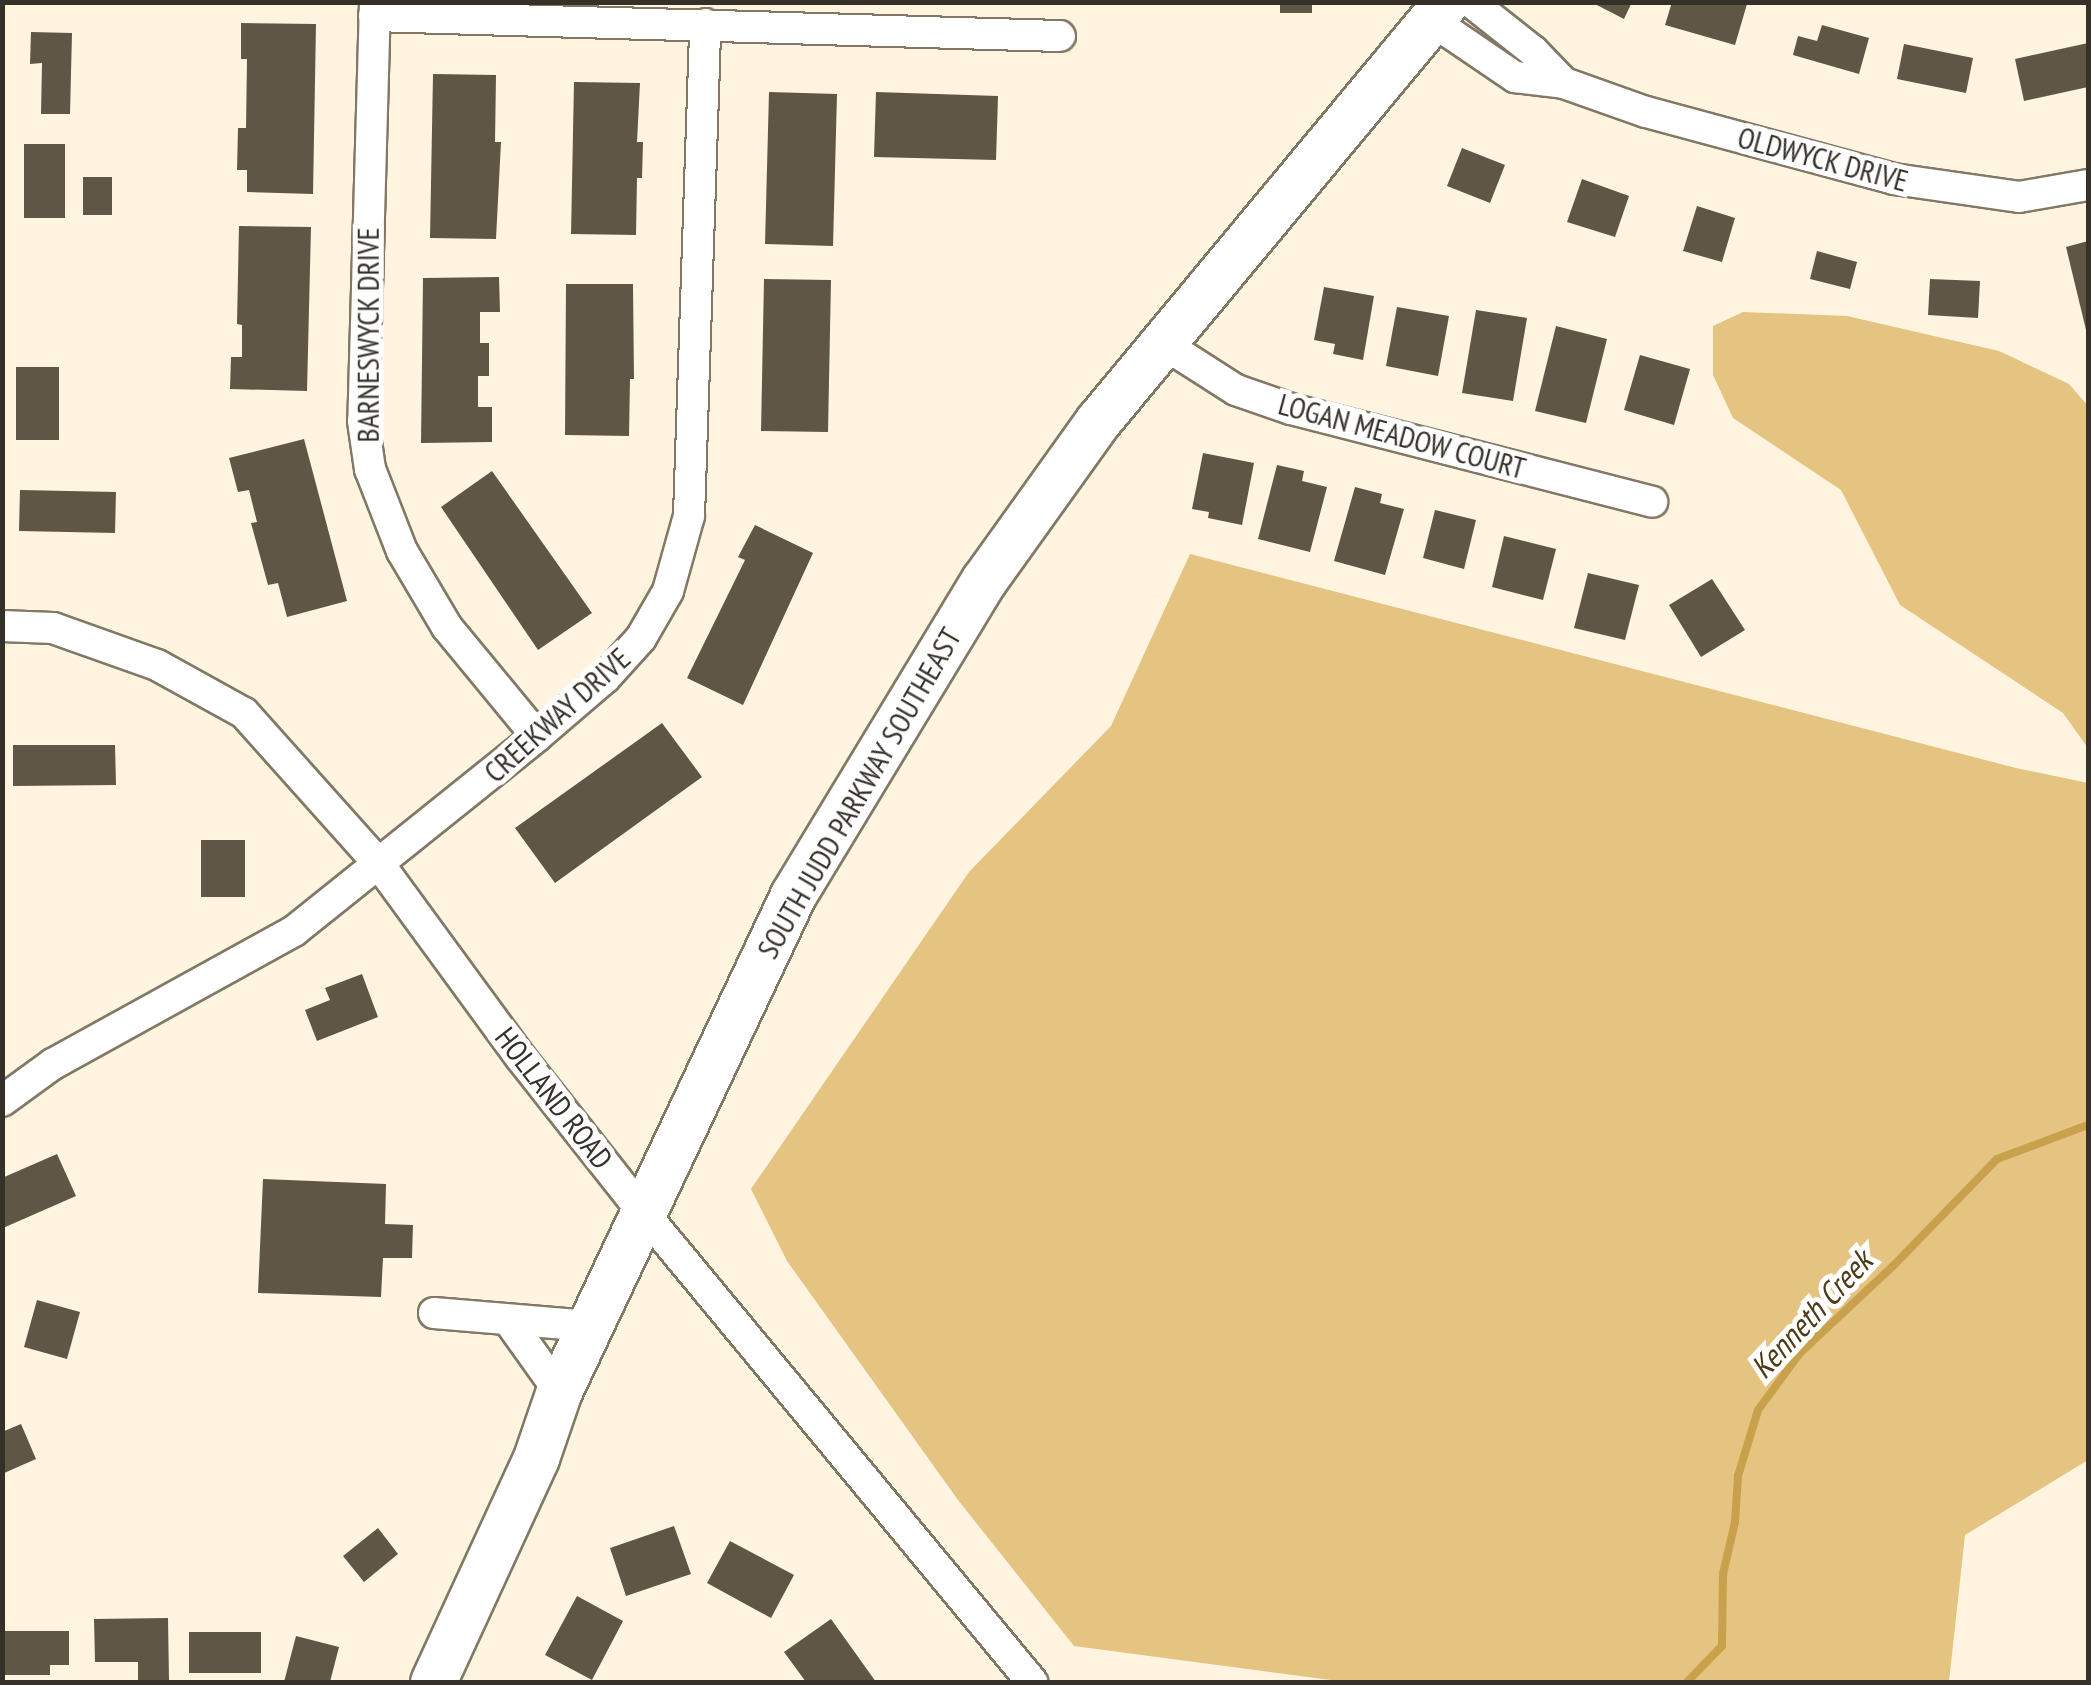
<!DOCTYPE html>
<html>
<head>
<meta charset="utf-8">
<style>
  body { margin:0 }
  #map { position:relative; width:2091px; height:1685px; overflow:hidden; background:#fff4e0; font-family:"PT Sans Narrow",sans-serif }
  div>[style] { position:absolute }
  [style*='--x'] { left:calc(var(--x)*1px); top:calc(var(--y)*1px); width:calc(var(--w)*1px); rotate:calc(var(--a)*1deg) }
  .green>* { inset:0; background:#e5c380 }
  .stream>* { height:8px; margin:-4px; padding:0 4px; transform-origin:4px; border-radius:4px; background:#c9a14c }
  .building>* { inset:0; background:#5f5645 }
  .roads { filter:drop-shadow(2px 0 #817865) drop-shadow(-2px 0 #817865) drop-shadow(0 2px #817865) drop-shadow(0 -2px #817865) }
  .minor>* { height:30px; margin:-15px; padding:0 15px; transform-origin:15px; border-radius:15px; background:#fff }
  .highway>* { height:45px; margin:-22.5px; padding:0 22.5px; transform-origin:22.5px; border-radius:22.5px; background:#fff }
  span { translate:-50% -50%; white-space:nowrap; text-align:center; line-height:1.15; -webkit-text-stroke:10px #fff; paint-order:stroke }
  .street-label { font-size:30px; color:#353129 }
  .water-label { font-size:32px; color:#4c3b17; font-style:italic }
  .frame { position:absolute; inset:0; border:5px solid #353129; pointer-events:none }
</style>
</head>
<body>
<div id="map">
  <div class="green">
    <i style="clip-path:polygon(1743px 312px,1847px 316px,1999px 351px,2069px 384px,2088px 406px,2088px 748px,2063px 713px,1900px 605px,1841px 490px,1733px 418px,1713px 375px,1713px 326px)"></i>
    <i style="clip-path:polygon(1190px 554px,2016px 768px,2088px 783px,2088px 1460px,1965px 1535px,1949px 1682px,1346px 1682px,1074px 1646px,958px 1500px,787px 1261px,751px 1189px,969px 872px,1111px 726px)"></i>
  </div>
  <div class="stream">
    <i style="--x:1687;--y:1682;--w:50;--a:-45.8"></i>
    <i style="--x:1722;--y:1646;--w:72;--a:-89.2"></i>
    <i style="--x:1723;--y:1574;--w:53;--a:-77"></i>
    <i style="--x:1735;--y:1522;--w:46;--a:-86.3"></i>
    <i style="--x:1738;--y:1476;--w:69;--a:-73.1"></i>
    <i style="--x:1758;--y:1410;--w:71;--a:-53.6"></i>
    <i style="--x:1800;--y:1353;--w:130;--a:-43.1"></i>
    <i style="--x:1895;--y:1264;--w:146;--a:-45.8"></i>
    <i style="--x:1997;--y:1159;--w:97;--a:-20.5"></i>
  </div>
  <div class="building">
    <i style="clip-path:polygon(1280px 2px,1312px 2px,1312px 13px,1280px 13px)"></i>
    <i style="clip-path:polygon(1591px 2px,1632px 2px,1624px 19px)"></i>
    <i style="clip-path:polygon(1672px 2px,1747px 4px,1735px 45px,1665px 25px)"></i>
    <i style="clip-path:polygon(241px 23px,316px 24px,313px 194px,247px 192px,247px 170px,237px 170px,238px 128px,246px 128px,247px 59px,241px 59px)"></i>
    <i style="clip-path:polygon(1822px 25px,1869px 38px,1859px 74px,1793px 55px,1798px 36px,1817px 41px)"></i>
    <i style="clip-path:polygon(31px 32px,72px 33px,70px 114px,41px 114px,42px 63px,30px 64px)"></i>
    <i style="clip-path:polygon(2088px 43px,2088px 87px,2024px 101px,2015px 59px)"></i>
    <i style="clip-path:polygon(1904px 44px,1973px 58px,1966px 93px,1897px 79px)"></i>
    <i style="clip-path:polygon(433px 74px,496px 75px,495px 142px,501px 142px,496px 239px,430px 238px)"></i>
    <i style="clip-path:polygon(574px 82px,640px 83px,637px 142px,643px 142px,642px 178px,637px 178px,636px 235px,571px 234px)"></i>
    <i style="clip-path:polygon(769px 92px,837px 94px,833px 246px,765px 244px)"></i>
    <i style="clip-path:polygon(876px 92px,998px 96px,996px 160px,874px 157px)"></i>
    <i style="clip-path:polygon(24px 144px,65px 144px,65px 218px,24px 218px)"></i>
    <i style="clip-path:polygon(1462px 148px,1505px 165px,1490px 203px,1447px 186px)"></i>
    <i style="clip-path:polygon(83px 177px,112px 177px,112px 215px,83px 215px)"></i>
    <i style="clip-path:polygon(1582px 179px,1629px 196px,1615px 237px,1567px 222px)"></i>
    <i style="clip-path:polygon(1697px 206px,1735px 218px,1722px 262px,1683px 251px)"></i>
    <i style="clip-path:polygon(239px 226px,311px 227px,307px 391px,230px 389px,231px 357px,242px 357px,242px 325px,237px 324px)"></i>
    <i style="clip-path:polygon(2088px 241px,2088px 334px,2087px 334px,2066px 247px)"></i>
    <i style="clip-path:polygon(1817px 251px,1857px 262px,1850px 289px,1810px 279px)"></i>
    <i style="clip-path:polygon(499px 277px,500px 312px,480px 312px,480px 343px,489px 343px,489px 376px,478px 376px,478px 407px,492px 407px,492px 442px,421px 443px,423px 278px)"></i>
    <i style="clip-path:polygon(764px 279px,831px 280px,828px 432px,761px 431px)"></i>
    <i style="clip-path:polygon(1930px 279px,1980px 281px,1978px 318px,1928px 315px)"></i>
    <i style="clip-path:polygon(566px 284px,633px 284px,634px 379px,630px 379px,629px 436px,565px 435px)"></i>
    <i style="clip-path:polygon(1324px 287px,1374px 296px,1363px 360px,1333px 354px,1335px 344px,1314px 340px)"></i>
    <i style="clip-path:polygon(1397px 307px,1449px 316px,1438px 376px,1386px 366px)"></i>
    <i style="clip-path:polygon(1476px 310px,1527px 318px,1513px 401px,1462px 393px)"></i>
    <i style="clip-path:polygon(1556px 326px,1607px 339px,1586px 423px,1535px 411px)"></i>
    <i style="clip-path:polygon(1640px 355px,1690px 369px,1674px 425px,1624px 410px)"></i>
    <i style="clip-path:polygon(16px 367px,59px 367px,59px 440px,16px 440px)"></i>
    <i style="clip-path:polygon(304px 439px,347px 601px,287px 617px,278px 583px,268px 585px,251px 523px,257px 522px,249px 490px,238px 492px,229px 458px)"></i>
    <i style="clip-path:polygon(1203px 453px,1254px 463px,1242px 525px,1208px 518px,1209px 512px,1192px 509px)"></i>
    <i style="clip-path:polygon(1277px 465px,1304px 471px,1302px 481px,1327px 487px,1310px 552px,1258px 539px)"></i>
    <i style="clip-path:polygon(492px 471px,592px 613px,538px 650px,441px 507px)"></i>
    <i style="clip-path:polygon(1355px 487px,1382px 494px,1380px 503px,1404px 509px,1385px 575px,1334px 561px)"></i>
    <i style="clip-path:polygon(20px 490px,116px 492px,115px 533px,19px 531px)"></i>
    <i style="clip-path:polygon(1435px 510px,1476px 520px,1464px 569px,1423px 558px)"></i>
    <i style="clip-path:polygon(755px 525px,813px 553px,743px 705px,687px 678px,745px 560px,738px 557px)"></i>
    <i style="clip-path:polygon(1504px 536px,1556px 549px,1543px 600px,1492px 587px)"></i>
    <i style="clip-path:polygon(1588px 573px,1639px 585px,1625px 640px,1574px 628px)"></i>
    <i style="clip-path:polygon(1712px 579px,1745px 630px,1701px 657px,1669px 605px)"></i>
    <i style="clip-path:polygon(662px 723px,702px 777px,555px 883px,515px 828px)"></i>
    <i style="clip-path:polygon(13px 745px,115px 745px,116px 785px,13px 786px)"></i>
    <i style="clip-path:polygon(201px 840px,245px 840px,245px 897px,201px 897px)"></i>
    <i style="clip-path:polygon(362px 974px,378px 1017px,317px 1041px,305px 1010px,330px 1000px,325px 988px)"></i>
    <i style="clip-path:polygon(57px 1154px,76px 1196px,3px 1228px,2px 1178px)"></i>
    <i style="clip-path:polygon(263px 1179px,386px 1184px,385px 1224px,413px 1225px,412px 1258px,383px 1258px,381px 1297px,258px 1293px)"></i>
    <i style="clip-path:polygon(37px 1300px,80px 1312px,67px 1359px,24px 1347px)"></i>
    <i style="clip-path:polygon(21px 1424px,36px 1459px,2px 1474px,2px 1432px)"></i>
    <i style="clip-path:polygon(674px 1526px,691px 1574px,626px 1596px,610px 1548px)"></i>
    <i style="clip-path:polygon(378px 1528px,398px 1554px,364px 1582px,343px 1556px)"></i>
    <i style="clip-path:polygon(730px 1541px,794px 1575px,771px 1618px,707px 1583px)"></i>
    <i style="clip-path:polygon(577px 1596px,623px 1621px,592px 1680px,545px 1655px)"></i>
    <i style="clip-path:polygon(168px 1618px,169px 1680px,138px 1680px,138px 1662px,95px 1662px,94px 1619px)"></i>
    <i style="clip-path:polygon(831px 1619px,876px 1682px,806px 1682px,784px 1652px)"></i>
    <i style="clip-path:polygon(2px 1631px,69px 1631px,69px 1665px,50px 1665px,50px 1675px,2px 1675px)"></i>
    <i style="clip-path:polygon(189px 1632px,261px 1632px,261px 1673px,189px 1673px)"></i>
    <i style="clip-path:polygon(296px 1636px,339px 1647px,330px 1682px,284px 1682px)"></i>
  </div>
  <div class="roads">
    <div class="minor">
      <i style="--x:375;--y:2;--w:419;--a:91.6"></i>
      <i style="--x:363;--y:421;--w:49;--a:81.7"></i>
      <i style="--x:370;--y:469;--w:88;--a:68.7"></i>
      <i style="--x:402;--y:551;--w:88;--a:59.4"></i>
      <i style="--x:447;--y:627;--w:141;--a:50.5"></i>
      <i style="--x:1471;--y:2;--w:79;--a:38.3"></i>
      <i style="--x:1533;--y:51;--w:45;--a:45.9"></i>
      <i style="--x:374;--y:16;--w:686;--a:1.67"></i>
      <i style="--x:1431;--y:20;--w:102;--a:34.2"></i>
      <i style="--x:1515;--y:77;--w:49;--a:7"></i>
      <i style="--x:1564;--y:83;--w:87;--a:19.5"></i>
      <i style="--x:1646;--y:112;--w:257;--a:15.1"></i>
      <i style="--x:1894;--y:179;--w:126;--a:8.2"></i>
      <i style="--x:2019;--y:197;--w:70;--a:-9.9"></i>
      <i style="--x:1164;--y:344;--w:85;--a:32.6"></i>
      <i style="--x:1236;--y:390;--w:58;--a:19.1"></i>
      <i style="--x:1291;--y:409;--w:373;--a:14.4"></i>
      <i style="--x:2;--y:626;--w:51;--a:2.2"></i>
      <i style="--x:53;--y:628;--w:110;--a:19.6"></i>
      <i style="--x:157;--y:665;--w:99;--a:28.9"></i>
      <i style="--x:244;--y:713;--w:203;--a:48.2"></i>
      <i style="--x:379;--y:864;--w:240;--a:53.8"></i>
      <i style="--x:521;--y:1058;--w:195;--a:51.7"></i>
      <i style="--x:642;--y:1211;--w:612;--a:50.37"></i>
      <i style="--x:2;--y:1101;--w:63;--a:-36"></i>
      <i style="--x:53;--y:1064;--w:275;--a:-28.9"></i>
      <i style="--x:294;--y:931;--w:312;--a:-38.7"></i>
      <i style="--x:537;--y:736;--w:89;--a:-40.5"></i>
      <i style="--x:605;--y:678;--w:54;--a:-48"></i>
      <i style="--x:641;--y:638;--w:54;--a:-60.1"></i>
      <i style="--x:668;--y:591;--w:78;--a:-74.4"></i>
      <i style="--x:689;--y:516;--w:492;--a:-88.1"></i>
      <i style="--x:434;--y:1313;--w:156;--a:4.8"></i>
      <i style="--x:509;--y:1321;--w:86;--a:54.5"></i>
    </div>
    <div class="highway">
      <i style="--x:433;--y:1682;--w:247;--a:-65.3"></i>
      <i style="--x:536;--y:1458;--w:71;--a:-71.1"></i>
      <i style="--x:559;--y:1391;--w:548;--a:-64.74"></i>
      <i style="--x:793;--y:895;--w:368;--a:-58.8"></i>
      <i style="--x:984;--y:580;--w:196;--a:-54.4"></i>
      <i style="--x:1098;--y:421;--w:545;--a:-50.29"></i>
    </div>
  </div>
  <div class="street-label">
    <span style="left:1823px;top:159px;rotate:15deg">OLDWYCK DRIVE</span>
    <span style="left:368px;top:335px;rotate:-90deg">BARNESWYCK DRIVE</span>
    <span style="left:1402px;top:436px;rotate:15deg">LOGAN MEADOW COURT</span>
    <span style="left:557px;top:715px;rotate:-42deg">CREEKWAY DRIVE</span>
    <span style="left:859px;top:793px;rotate:-60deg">SOUTH JUDD PARKWAY SOUTHEAST</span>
    <span style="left:554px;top:1098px;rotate:52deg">HOLLAND ROAD</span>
  </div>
  <div class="water-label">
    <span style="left:1811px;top:1314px;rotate:-47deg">Kenneth Creek</span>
  </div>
  <div class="frame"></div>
</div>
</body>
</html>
